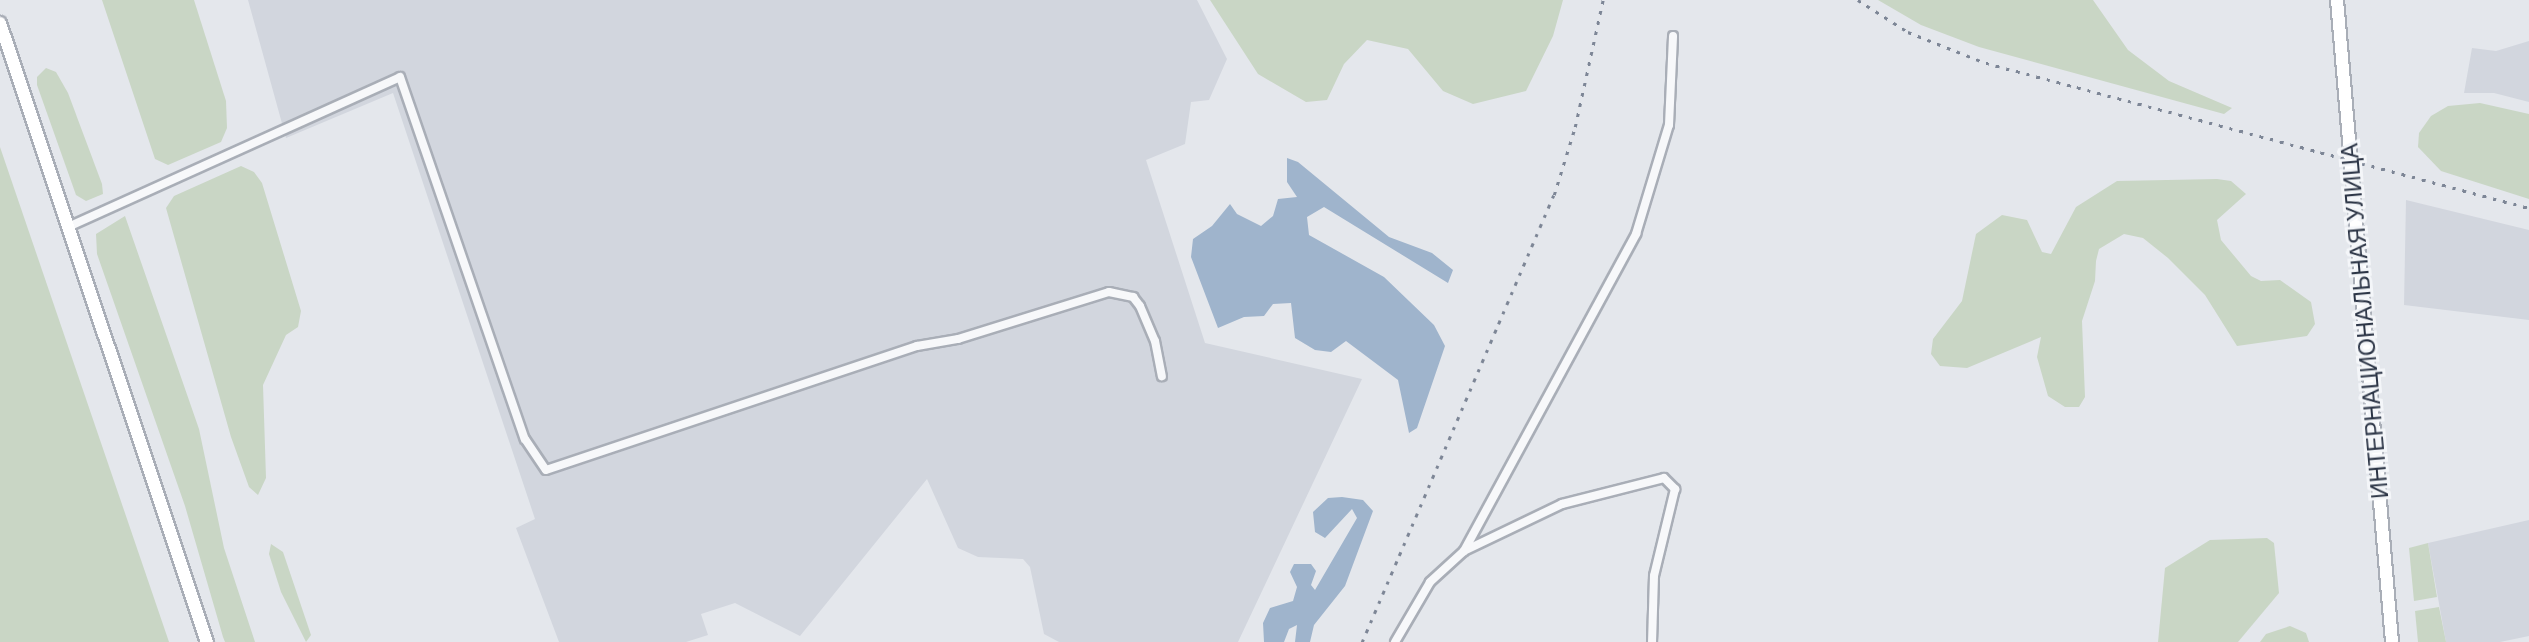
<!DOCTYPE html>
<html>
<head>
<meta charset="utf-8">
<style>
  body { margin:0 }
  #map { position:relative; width:2529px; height:642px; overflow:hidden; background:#e4e7ec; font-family:Helvetica,sans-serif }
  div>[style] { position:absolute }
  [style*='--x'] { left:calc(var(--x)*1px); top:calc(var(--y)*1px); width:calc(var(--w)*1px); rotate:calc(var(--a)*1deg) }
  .built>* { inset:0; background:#d2d6de }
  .green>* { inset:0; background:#c9d6c5 }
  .water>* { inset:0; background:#9fb4cc }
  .roads { filter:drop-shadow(2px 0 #a9aeb7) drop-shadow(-2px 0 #a9aeb7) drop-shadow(0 2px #a9aeb7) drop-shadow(0 -2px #a9aeb7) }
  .street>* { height:8px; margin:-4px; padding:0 4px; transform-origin:4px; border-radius:4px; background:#f7f8fa }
  .primary>* { height:12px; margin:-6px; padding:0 6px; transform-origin:6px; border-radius:6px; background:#fff }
  .rail>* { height:2.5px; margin-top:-1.25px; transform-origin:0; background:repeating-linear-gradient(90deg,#7d8696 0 3.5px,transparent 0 10.5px) }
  span { translate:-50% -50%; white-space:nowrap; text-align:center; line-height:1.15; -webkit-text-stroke:6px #f4f6f9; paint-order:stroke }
  .street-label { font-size:23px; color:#2b3445 }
</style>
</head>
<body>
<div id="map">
  <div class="built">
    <i style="clip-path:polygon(248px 0,1197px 0,1227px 59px,1209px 100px,1191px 102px,1185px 144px,1146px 160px,1205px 343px,1362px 379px,1238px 642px,1059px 642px,1044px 634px,1030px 567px,1023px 559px,978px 557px,958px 548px,927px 479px,800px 636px,735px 603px,701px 614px,708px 635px,686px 642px,559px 642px,516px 528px,535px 519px,393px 93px,286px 138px)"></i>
    <i style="clip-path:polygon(2529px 41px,2529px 102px,2494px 93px,2464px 93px,2472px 48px,2496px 51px)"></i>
    <i style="clip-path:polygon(2406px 200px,2529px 230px,2529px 320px,2404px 305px)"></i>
    <i style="clip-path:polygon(2529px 520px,2529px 636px,2500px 642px,2446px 642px,2428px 543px)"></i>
  </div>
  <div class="green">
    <i style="clip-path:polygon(102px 0,194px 0,226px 101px,227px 128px,221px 142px,168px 165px,155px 159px)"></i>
    <i style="clip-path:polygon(1210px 0,1563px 0,1553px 36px,1526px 91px,1473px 104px,1443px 91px,1408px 49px,1367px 40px,1344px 64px,1327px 100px,1306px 102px,1258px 74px)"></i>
    <i style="clip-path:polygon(1878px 0,2093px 0,2128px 50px,2169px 81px,2232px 108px,2224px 114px,1979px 47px,1921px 25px)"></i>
    <i style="clip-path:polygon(46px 68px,56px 72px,68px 93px,102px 184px,103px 194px,86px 201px,76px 195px,37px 85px,37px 77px)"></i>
    <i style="clip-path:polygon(2480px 103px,2529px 114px,2529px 199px,2441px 171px,2418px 147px,2419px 133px,2431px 116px,2448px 106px)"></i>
    <i style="clip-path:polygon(0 147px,169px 642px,0 642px)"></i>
    <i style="clip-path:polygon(241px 166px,254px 172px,262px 183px,301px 311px,298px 327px,286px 335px,263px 385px,266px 478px,258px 495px,249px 487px,231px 437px,166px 208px,174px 196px)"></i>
    <i style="clip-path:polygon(2217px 179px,2231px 181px,2246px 194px,2217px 220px,2221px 240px,2251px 276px,2261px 281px,2280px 280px,2311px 302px,2315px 324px,2307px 336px,2237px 346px,2205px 295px,2168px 258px,2143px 238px,2124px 234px,2099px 249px,2096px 261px,2095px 281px,2082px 321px,2085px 397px,2079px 407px,2065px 407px,2048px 396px,2037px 357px,2041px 337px,1967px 368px,1940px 366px,1931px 354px,1933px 339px,1962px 301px,1976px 234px,2002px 215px,2027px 220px,2042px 252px,2051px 254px,2076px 207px,2117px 181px)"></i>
    <i style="clip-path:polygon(125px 216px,199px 429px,224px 548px,255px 642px,225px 642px,223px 637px,185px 506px,97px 254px,96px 234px)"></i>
    <i style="clip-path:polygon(2267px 538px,2274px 543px,2279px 593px,2238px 642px,2158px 642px,2165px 568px,2210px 540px)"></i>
    <i style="clip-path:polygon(2428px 543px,2437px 597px,2414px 601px,2409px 548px)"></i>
    <i style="clip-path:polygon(271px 544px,283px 552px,311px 635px,306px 642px,281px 592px,269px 554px)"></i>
    <i style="clip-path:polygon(2439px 607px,2446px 642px,2418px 642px,2415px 611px)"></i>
    <i style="clip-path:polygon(2290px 626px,2306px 633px,2309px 642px,2260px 642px,2266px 634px)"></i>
  </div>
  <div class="water">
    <i style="clip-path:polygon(1287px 158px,1298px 162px,1389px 237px,1432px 253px,1453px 270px,1448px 283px,1324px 207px,1307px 217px,1309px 235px,1384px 277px,1434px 325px,1445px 346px,1417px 428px,1409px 433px,1398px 380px,1346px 341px,1331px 352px,1315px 350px,1295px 338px,1291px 303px,1273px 304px,1264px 316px,1244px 317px,1218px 328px,1191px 257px,1193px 239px,1212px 226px,1230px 204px,1237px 214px,1261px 226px,1273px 216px,1278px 199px,1297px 197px,1287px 182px)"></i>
    <i style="clip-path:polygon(1342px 497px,1363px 500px,1373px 511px,1345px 586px,1314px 625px,1310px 642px,1295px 642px,1297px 625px,1289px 629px,1284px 642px,1264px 642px,1263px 623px,1270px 608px,1293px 601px,1297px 587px,1290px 572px,1294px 564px,1311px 564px,1316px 571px,1311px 585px,1315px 590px,1357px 518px,1352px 509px,1325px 538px,1315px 532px,1313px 512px,1328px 498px)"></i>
  </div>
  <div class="roads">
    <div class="street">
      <i style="--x:68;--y:227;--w:364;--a:-24.3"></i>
      <i style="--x:400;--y:77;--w:383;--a:71"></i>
      <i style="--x:525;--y:439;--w:37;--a:56"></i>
      <i style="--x:546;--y:470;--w:391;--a:-18.5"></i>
      <i style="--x:917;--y:346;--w:42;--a:-9.7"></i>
      <i style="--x:958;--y:339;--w:158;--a:-17.3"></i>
      <i style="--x:1109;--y:292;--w:25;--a:12"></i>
      <i style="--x:1133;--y:297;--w:11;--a:52"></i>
      <i style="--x:1140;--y:306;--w:38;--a:67"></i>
      <i style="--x:1155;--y:341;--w:36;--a:79"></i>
      <i style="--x:1464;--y:551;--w:361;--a:-61.5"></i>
      <i style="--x:1636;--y:234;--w:114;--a:-73.2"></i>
      <i style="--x:1669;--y:125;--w:89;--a:-87.4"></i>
      <i style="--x:1395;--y:642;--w:69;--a:-59.7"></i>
      <i style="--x:1430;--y:582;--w:46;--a:-42.4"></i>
      <i style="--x:1464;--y:551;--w:109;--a:-25.6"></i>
      <i style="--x:1562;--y:504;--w:105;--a:-14.3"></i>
      <i style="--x:1664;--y:478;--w:16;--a:45"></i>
      <i style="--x:1675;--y:489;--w:89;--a:103.6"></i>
      <i style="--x:1654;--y:576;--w:66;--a:91.7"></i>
    </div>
    <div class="primary">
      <i style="--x:2337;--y:0;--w:644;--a:85.1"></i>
      <i style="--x:0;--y:23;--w:653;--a:71.51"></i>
    </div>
  </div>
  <div class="rail">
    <i style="--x:1858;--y:0;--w:59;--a:32.6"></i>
    <i style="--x:1908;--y:32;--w:84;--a:21.7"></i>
    <i style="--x:1986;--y:63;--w:562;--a:14.95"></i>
    <i style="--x:1362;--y:642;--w:486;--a:-66.8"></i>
    <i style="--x:1554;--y:195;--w:71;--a:-72.8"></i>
    <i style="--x:1575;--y:127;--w:130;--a:-77.6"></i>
  </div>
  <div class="street-label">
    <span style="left:2365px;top:321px;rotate:-95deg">ИНТЕРНАЦИОНАЛЬНАЯ УЛИЦА</span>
  </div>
</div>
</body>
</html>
